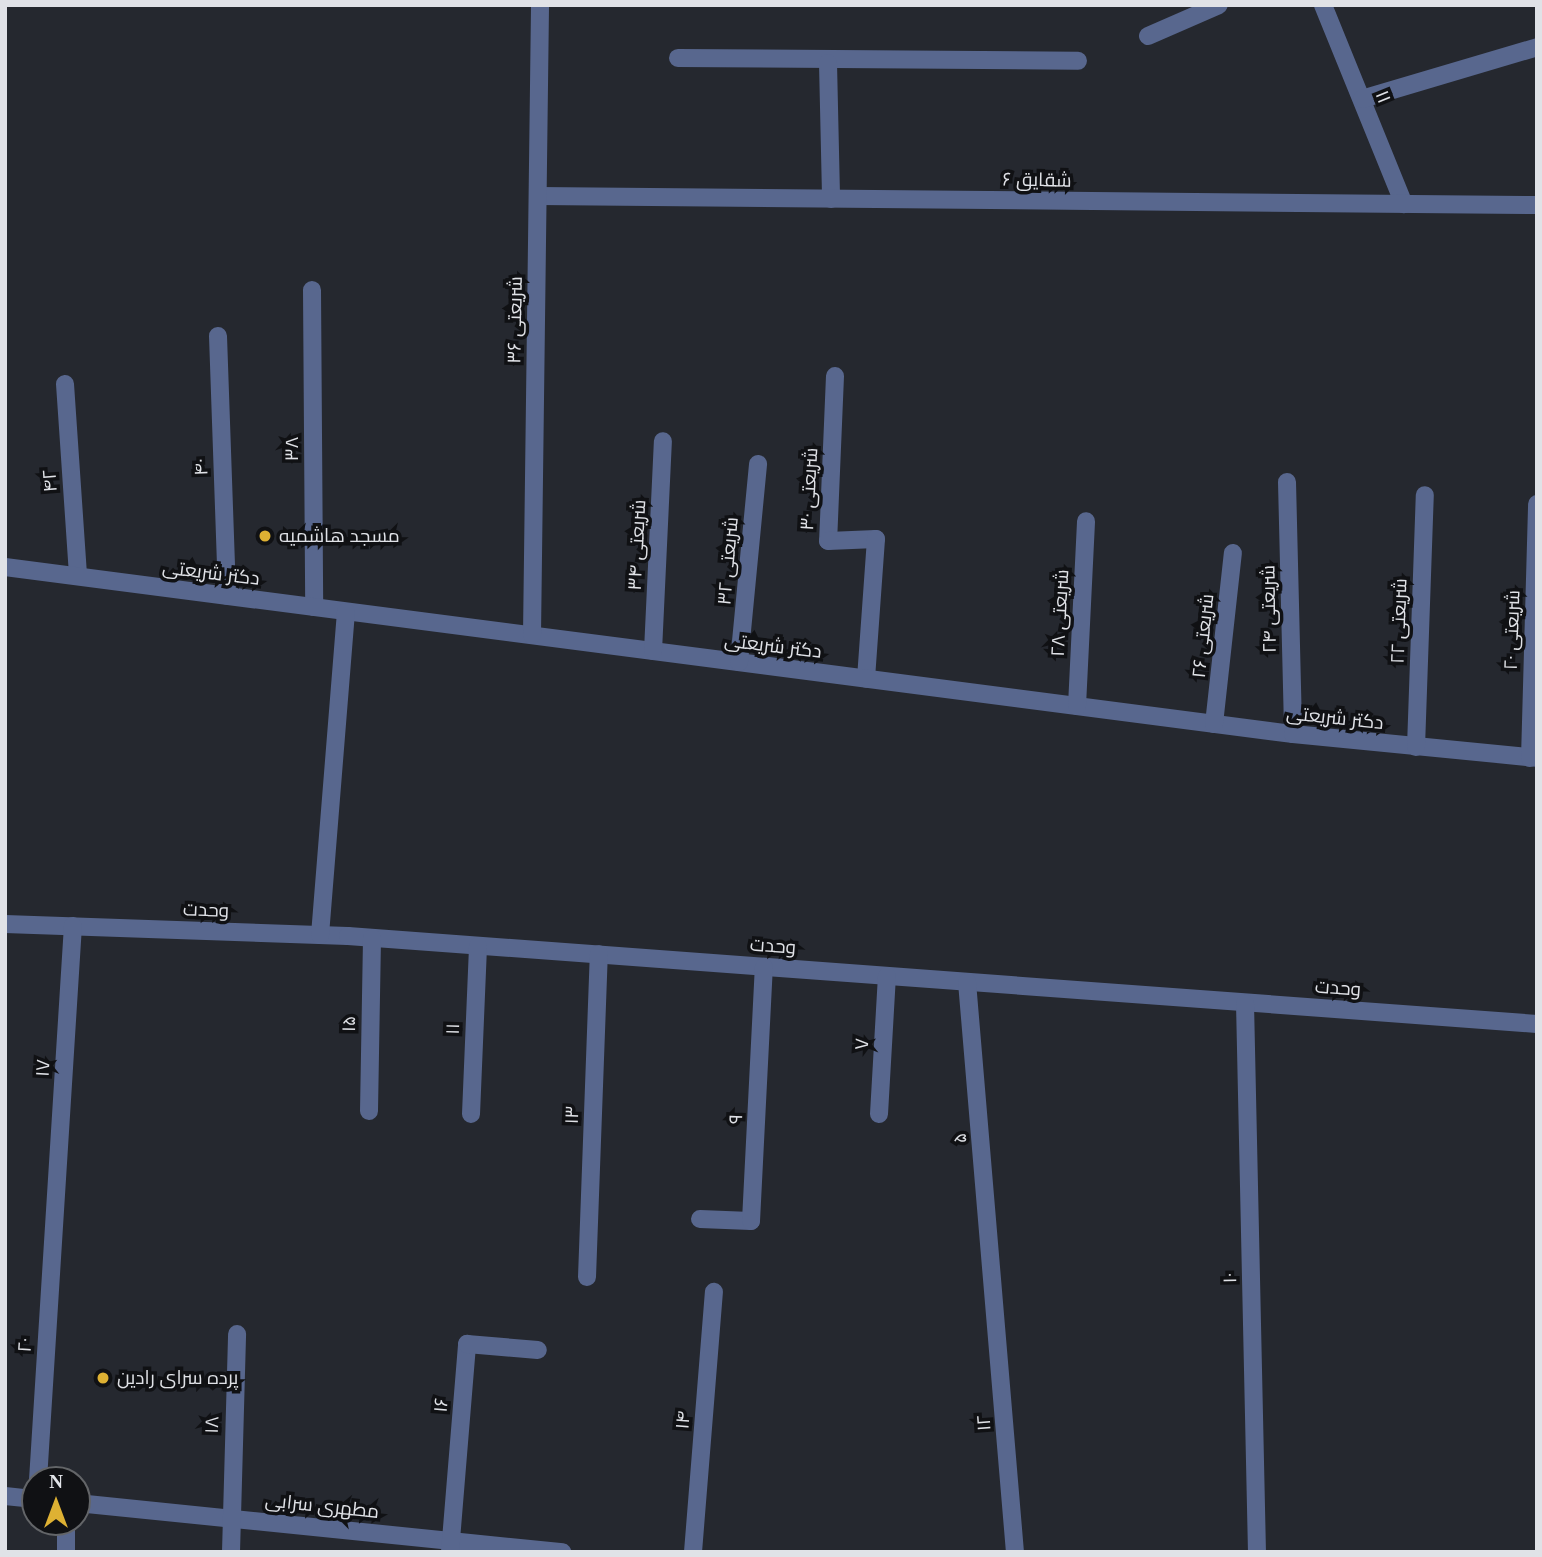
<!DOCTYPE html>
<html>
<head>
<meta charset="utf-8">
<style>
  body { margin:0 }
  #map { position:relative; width:1542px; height:1557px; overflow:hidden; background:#25282f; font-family:"Times New Roman",Cairo,serif }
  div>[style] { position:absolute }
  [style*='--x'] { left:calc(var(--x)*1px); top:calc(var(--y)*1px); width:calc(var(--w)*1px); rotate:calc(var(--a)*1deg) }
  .minor>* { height:18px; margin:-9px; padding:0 9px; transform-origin:9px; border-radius:9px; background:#58678e }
  .dots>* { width:19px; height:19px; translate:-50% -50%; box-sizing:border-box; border:4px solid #101114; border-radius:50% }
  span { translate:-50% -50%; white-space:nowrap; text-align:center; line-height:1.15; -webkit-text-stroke:7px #101114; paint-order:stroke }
  .street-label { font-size:19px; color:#e0e2e7 }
  .poi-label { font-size:19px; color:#e0e2e7 }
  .left { translate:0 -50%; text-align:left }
  .frame { position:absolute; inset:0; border:7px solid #e0e2e7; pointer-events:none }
  .north { position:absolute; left:21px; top:1466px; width:70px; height:70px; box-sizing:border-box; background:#101114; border:2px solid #636568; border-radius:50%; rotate:0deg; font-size:19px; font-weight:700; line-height:28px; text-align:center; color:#e0e2e7 }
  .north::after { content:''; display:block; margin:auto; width:24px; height:32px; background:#deb133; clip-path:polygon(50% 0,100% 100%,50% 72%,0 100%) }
</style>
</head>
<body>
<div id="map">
  <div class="minor">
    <i style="--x:1323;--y:5;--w:215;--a:67.9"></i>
    <i style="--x:1148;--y:36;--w:77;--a:-23.6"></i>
    <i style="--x:678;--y:58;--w:400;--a:0.4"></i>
    <i style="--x:828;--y:63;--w:136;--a:88.7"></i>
    <i style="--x:1362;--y:99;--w:183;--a:-16.5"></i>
    <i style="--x:538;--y:196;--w:999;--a:0.52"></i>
    <i style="--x:312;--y:290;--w:317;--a:89.6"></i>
    <i style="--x:218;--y:336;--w:260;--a:88"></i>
    <i style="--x:835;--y:376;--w:165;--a:92.4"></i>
    <i style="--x:828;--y:541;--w:48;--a:-2.4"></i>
    <i style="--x:876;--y:539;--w:140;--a:94.1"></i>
    <i style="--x:65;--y:384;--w:192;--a:86.1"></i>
    <i style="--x:1287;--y:482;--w:252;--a:88.6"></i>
    <i style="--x:5;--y:567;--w:1299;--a:7.39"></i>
    <i style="--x:1293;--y:734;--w:245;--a:5.6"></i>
    <i style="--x:532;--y:635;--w:630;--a:-89.27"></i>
    <i style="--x:653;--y:651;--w:210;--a:-87.3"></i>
    <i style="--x:739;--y:662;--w:199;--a:-84.5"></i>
    <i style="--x:1077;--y:706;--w:185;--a:-87.2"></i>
    <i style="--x:1214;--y:724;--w:172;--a:-83.7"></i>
    <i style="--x:1416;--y:747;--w:252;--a:-88"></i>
    <i style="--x:1530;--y:758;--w:254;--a:-88.4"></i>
    <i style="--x:5;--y:924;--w:343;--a:2"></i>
    <i style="--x:348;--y:936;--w:1192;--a:4.23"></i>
    <i style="--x:320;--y:935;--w:324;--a:-85.4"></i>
    <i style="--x:967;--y:982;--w:572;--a:85.19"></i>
    <i style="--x:1245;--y:1003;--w:549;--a:88.75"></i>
    <i style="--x:369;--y:1111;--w:173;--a:-89"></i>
    <i style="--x:471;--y:1114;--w:168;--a:-87.6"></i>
    <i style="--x:879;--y:1114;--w:138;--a:-86.7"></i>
    <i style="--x:700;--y:1219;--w:51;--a:2.2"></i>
    <i style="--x:751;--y:1221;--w:254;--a:-87.1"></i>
    <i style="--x:587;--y:1277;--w:323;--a:-87.9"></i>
    <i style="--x:38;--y:1480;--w:555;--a:-86.39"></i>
    <i style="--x:5;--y:1496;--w:30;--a:6"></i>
    <i style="--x:77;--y:1503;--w:488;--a:5.8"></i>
    <i style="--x:66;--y:1522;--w:30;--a:90"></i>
    <i style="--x:231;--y:1552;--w:218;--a:-88.4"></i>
    <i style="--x:450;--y:1552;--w:209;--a:-85.3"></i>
    <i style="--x:467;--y:1344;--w:71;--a:4.8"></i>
    <i style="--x:693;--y:1552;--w:261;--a:-85.4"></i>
  </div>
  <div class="dots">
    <i style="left:265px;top:536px;background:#deb133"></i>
    <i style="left:103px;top:1378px;background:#deb133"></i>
  </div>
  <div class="street-label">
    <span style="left:1383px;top:97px;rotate:68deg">۱۱</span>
    <span style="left:1037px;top:180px;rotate:1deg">شقایق ۶</span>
    <span style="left:515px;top:320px;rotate:-89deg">شریعتی ۳۶</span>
    <span style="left:292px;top:449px;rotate:-90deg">۳۸</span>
    <span style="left:201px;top:467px;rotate:-92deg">۴۰</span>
    <span style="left:50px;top:481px;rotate:-94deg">۴۲</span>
    <span style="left:809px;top:489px;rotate:-87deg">شریعتی ۳۰</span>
    <span style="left:637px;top:545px;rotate:-87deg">شریعتی ۳۴</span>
    <span style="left:728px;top:561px;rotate:-85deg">شریعتی ۳۲</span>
    <span style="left:211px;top:573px;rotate:7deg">دکتر شریعتی</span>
    <span style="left:1269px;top:609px;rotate:-91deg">شریعتی ۲۴</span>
    <span style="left:1060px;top:613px;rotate:-87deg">شریعتی ۲۸</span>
    <span style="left:1399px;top:621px;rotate:-88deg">شریعتی ۲۲</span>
    <span style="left:1512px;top:630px;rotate:-88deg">شریعتی ۲۰</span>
    <span style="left:1203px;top:636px;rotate:-84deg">شریعتی ۲۶</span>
    <span style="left:773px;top:646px;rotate:7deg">دکتر شریعتی</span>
    <span style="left:1335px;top:718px;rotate:6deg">دکتر شریعتی</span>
    <span style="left:206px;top:910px;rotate:2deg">وحدت</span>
    <span style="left:773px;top:946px;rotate:4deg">وحدت</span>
    <span style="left:1338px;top:988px;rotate:4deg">وحدت</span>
    <span style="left:349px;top:1024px;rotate:-89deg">۱۵</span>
    <span style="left:453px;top:1029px;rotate:-88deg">۱۱</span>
    <span style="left:862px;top:1044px;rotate:-87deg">۷</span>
    <span style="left:43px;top:1068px;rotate:-86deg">۱۷</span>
    <span style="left:572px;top:1115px;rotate:-88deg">۱۳</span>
    <span style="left:736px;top:1119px;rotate:-87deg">۹</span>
    <span style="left:960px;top:1138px;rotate:-95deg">۵</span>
    <span style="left:1230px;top:1278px;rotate:-91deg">۱۰</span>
    <span style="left:25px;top:1345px;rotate:-86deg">۲۰</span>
    <span style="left:441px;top:1405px;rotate:-85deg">۱۶</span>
    <span style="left:683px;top:1420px;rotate:-85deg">۱۴</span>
    <span style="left:984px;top:1423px;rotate:-94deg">۱۲</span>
    <span style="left:212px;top:1425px;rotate:-88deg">۱۸</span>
    <span style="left:322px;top:1506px;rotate:6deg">مطهری سرابی</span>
  </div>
  <div class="poi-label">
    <span class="left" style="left:279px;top:536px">مسجد هاشمیه</span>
    <span class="left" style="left:117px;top:1378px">پرده سرای رادین</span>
  </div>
  <div class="frame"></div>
  <div class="north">N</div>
</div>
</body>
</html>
